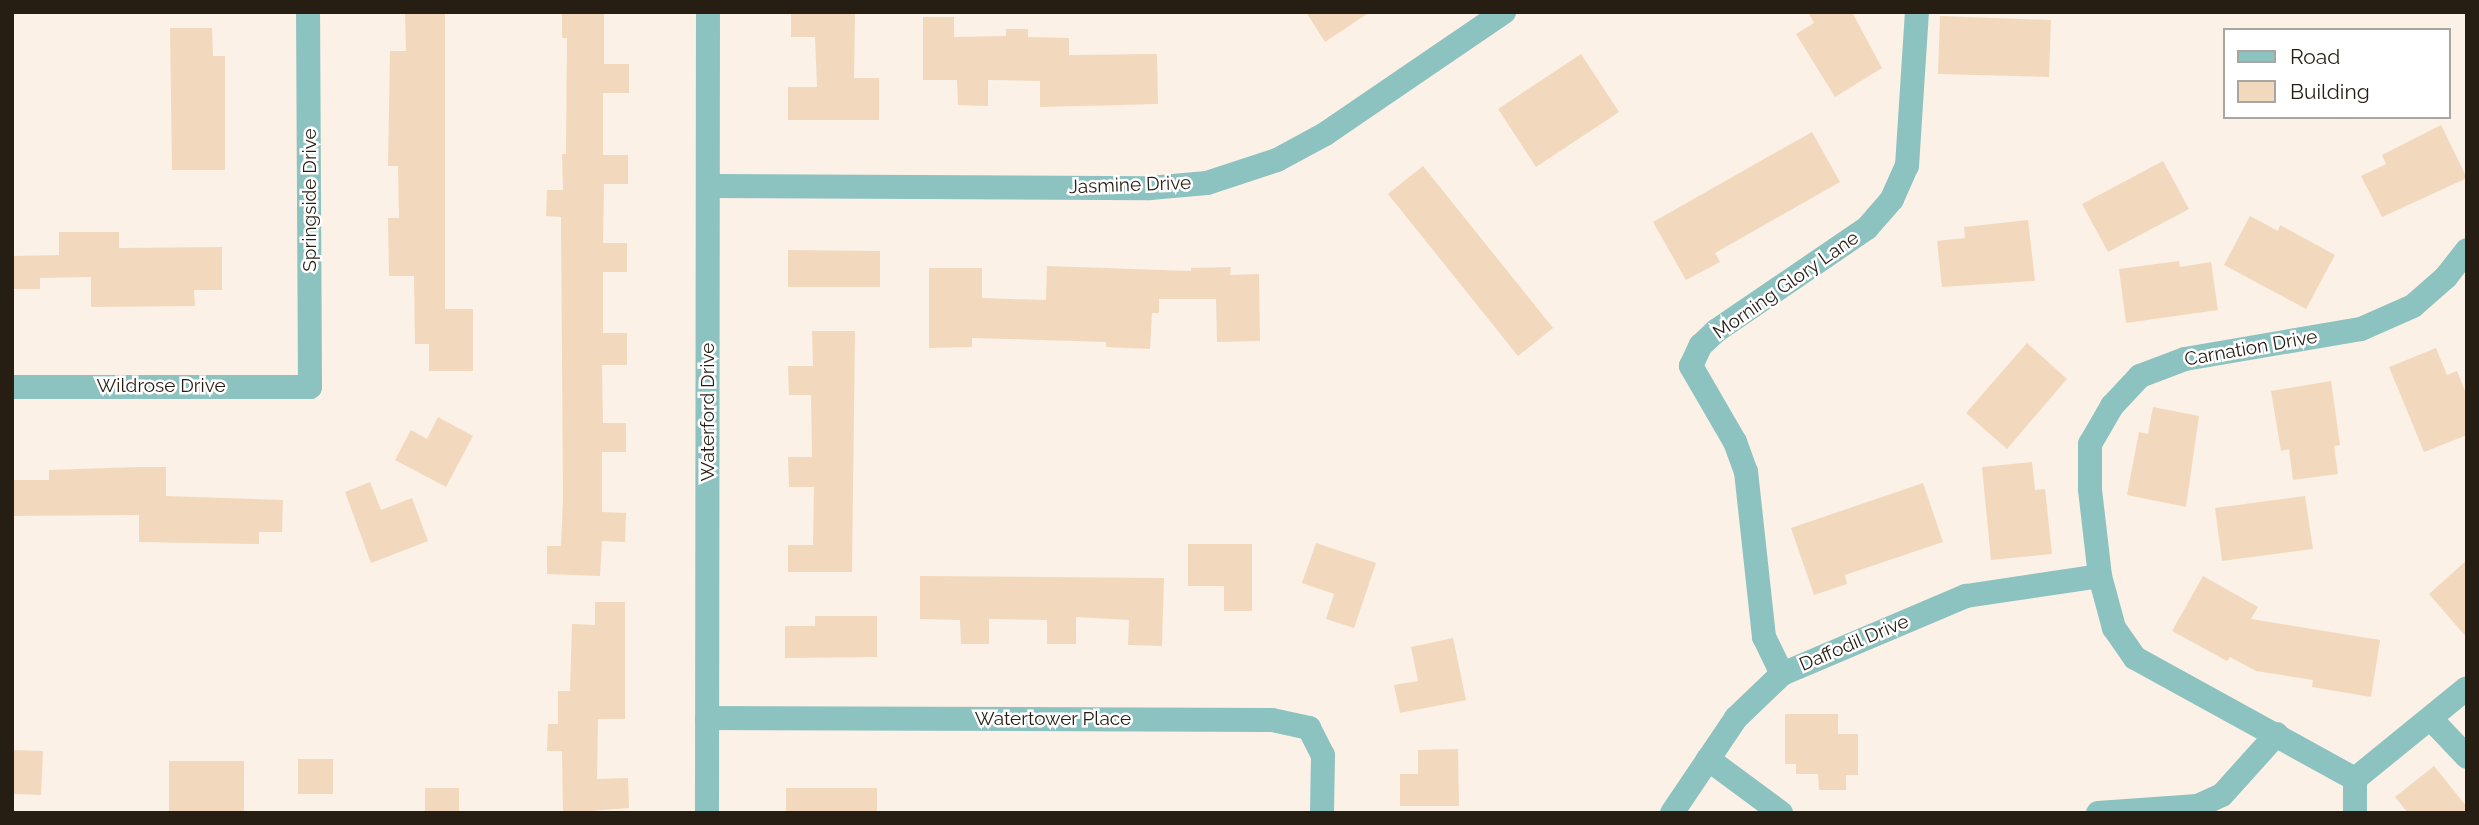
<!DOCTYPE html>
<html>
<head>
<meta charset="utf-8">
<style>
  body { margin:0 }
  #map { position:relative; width:2479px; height:825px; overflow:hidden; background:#fbf1e6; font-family:Raleway,sans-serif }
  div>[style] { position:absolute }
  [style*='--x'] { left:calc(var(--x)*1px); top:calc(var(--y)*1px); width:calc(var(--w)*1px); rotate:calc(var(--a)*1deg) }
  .building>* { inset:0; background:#f2d9bd }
  .minor>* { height:24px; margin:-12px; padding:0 12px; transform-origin:12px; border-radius:12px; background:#8cc2c0 }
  span { translate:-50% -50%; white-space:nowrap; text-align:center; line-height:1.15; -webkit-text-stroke:5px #fff; paint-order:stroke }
  .street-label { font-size:19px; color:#271e13 }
  .frame { position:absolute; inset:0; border:14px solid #271e13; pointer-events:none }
  .legend { position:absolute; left:2223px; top:28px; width:228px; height:91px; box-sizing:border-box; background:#fff; border:2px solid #a9a5a1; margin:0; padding:9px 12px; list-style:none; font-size:21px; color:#271e13 }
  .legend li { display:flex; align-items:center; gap:14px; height:35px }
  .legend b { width:35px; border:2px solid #a9a5a1 }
</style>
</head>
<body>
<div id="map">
  <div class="building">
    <i style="clip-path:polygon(405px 12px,445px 12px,445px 309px,473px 309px,473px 371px,429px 371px,429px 344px,415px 344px,414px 276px,389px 276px,388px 218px,399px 218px,398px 166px,388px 166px,390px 51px,406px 51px)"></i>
    <i style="clip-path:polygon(562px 12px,604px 12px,604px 64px,629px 64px,629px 93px,603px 93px,603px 155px,628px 155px,628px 184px,604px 184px,603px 243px,627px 243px,627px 272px,603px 272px,603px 333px,627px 333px,627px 365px,602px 365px,603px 423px,626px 423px,626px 452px,602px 452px,602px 512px,626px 513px,625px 542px,602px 541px,600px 576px,547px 574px,547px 546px,561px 546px,563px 498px,561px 217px,546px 216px,547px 190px,563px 190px,562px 154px,566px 154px,567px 38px,562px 38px)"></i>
    <i style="clip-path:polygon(791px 12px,855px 12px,854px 78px,879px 78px,879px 120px,788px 120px,788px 87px,817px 87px,815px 37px,791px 37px)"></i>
    <i style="clip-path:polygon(1306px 12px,1370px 12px,1325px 42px)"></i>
    <i style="clip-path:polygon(1808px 12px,1852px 12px,1882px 68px,1835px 97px,1796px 34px,1814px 23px)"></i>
    <i style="clip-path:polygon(1940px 16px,2051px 20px,2049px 77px,1938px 74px)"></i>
    <i style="clip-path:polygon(923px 17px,954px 17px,954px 37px,1006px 36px,1006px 29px,1028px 29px,1028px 37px,1069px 38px,1069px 55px,1157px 54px,1158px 104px,1040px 107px,1040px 81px,988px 80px,988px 106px,958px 105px,957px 80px,923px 80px)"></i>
    <i style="clip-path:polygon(170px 28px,212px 28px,213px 56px,225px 56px,225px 170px,172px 170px)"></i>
    <i style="clip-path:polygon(1581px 54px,1619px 112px,1536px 167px,1498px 109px)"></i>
    <i style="clip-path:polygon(2441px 125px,2467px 178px,2382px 217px,2361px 176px,2386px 164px,2382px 155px)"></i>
    <i style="clip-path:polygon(1812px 132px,1840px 182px,1715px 253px,1720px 262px,1686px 280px,1653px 222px)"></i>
    <i style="clip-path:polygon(2163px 161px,2189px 209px,2108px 252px,2082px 204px)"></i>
    <i style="clip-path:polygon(1423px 166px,1553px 328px,1518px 356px,1388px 194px)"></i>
    <i style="clip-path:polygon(2250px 216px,2278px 231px,2280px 225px,2335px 255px,2306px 309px,2224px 265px)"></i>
    <i style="clip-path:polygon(2028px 220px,2035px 281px,1942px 287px,1937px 241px,1965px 238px,1964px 227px)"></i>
    <i style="clip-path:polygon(59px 232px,119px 232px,119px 248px,222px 247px,222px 290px,194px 290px,195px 306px,91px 307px,91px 277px,40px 278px,40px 289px,12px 289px,12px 256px,59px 255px)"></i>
    <i style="clip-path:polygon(788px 250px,880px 251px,880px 287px,788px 287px)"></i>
    <i style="clip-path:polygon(2179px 261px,2180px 267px,2211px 262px,2218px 310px,2126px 323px,2119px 269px)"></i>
    <i style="clip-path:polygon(1047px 266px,1191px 271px,1191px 268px,1231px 267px,1230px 275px,1259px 274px,1260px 341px,1217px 342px,1216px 299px,1159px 299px,1159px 313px,1152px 313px,1150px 349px,1106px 347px,1106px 342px,972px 338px,972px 347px,929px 348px,929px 268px,982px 268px,982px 298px,1046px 300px)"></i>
    <i style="clip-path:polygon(812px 331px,855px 331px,852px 572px,788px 572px,788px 545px,813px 545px,814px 487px,789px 487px,788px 457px,812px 457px,811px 395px,789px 395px,788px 366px,813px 366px)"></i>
    <i style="clip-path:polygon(2027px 343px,2067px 379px,2007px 449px,1966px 413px)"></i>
    <i style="clip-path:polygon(2436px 348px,2447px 375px,2457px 371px,2467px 396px,2467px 435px,2424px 452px,2389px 367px)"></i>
    <i style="clip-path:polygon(2331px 381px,2340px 445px,2334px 446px,2338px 474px,2293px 480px,2289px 449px,2281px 451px,2271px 391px)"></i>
    <i style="clip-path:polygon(2153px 407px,2199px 416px,2186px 507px,2127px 495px,2139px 432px,2148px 434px)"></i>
    <i style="clip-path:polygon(438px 417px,473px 436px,446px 487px,395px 460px,411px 430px,427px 439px)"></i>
    <i style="clip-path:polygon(2032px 462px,2035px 490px,2045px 489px,2052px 554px,1991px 560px,1982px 467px)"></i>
    <i style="clip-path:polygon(139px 467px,166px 467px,166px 496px,283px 500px,282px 532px,259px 532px,259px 544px,139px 542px,139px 515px,12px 516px,12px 480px,49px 480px,49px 470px)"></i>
    <i style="clip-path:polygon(370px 482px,381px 510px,412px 498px,428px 541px,371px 563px,345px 492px)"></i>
    <i style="clip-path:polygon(1923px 483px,1943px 542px,1845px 575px,1847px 584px,1814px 595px,1791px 528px)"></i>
    <i style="clip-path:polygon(2305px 496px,2313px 549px,2222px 561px,2215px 508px)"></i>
    <i style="clip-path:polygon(1316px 543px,1376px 563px,1354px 628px,1326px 619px,1334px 594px,1302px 583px)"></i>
    <i style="clip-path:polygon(1188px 544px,1252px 544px,1252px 611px,1224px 611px,1224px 586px,1188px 586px)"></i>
    <i style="clip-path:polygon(2467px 560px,2467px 638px,2429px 594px)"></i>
    <i style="clip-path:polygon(920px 576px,1164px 578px,1162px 646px,1128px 645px,1129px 620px,1076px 617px,1076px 644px,1047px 644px,1047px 620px,989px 619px,989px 644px,961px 644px,960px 620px,920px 619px)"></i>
    <i style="clip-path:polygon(2203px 576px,2258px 607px,2251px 619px,2380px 640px,2371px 697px,2312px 687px,2313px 680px,2256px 671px,2230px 657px,2227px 661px,2172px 631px)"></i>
    <i style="clip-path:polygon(595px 602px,625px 602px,625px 719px,598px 719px,597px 779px,628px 778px,629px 808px,563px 813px,562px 751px,547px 751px,548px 724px,558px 724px,558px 691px,570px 691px,572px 624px,595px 625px)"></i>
    <i style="clip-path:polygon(815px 616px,877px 616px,877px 657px,785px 658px,785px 626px,815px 626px)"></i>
    <i style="clip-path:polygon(1453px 638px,1466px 700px,1400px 713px,1394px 685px,1418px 681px,1411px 647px)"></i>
    <i style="clip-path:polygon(1785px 714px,1838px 714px,1838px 734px,1858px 734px,1858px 775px,1846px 775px,1846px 790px,1819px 790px,1818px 774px,1796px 774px,1796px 764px,1785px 764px)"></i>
    <i style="clip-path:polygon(1458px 749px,1459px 806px,1400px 806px,1400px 774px,1418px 774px,1418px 750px)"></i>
    <i style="clip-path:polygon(12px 750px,43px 751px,41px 795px,12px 794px)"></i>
    <i style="clip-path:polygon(298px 759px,333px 759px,333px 794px,298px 794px)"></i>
    <i style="clip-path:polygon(169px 761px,244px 761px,244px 813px,169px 813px)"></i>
    <i style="clip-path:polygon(2434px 766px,2467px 807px,2467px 813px,2408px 813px,2395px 797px)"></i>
    <i style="clip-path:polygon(425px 788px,459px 788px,459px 813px,425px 813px)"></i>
    <i style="clip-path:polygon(786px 788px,877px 788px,877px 813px,786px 813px)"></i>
  </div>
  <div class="minor">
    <i style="--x:708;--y:186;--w:442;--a:0.3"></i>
    <i style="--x:1150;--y:188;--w:57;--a:-5"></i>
    <i style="--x:1207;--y:183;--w:74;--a:-18.2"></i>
    <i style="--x:1277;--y:160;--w:55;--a:-28.4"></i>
    <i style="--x:1325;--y:134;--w:217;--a:-34.3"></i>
    <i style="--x:12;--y:387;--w:298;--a:0"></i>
    <i style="--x:310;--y:387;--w:375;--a:-90.3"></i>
    <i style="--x:1782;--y:674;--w:41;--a:-115.9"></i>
    <i style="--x:1764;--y:637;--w:166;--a:-96.2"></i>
    <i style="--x:1746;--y:472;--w:32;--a:-110"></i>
    <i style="--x:1735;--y:442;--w:88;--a:-120.1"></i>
    <i style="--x:1691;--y:366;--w:23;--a:-65"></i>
    <i style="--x:1701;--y:345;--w:21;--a:-43"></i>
    <i style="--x:1716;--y:331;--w:183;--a:-34.3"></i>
    <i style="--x:1867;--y:228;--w:38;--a:-49"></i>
    <i style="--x:1892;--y:199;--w:36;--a:-66"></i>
    <i style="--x:1907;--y:166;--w:154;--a:-86.3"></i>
    <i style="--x:707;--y:718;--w:565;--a:0.2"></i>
    <i style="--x:1272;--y:720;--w:38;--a:12"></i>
    <i style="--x:1309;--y:728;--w:30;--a:63"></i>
    <i style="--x:1323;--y:755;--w:58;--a:91"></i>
    <i style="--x:2431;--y:719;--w:52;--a:46.5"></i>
    <i style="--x:1708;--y:759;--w:91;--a:36.5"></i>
    <i style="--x:2355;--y:779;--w:144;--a:-39.1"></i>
    <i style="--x:707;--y:813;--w:801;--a:-89.93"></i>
    <i style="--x:1672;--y:813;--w:115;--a:-56"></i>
    <i style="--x:1736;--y:718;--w:64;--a:-43.7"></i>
    <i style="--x:1782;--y:674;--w:200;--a:-23"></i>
    <i style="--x:1966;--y:596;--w:135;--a:-8.5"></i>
    <i style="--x:2098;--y:813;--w:100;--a:-4"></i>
    <i style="--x:2198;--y:806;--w:26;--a:-25"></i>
    <i style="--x:2222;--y:795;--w:82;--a:-48"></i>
    <i style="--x:2355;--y:813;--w:34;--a:-90"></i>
    <i style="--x:2355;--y:779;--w:251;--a:-151.2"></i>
    <i style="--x:2135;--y:658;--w:37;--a:-125"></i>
    <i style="--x:2114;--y:628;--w:54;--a:-105.1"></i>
    <i style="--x:2100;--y:576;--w:88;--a:-96.6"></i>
    <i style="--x:2090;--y:489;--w:45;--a:-90"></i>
    <i style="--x:2090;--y:444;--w:44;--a:-59.9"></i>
    <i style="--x:2112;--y:406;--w:41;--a:-47"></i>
    <i style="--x:2140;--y:376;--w:48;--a:-20.7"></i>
    <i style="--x:2185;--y:359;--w:179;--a:-9.7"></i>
    <i style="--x:2361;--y:329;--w:57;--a:-23.9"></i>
    <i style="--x:2413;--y:306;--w:44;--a:-41.3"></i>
    <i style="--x:2446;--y:277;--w:34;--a:-52"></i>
  </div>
  <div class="street-label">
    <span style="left:1130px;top:185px;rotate:-2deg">Jasmine Drive</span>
    <span style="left:310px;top:200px;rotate:-90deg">Springside Drive</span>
    <span style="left:1786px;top:285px;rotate:-35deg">Morning Glory Lane</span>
    <span style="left:2251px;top:348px;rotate:-10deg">Carnation Drive</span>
    <span style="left:161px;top:386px">Wildrose Drive</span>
    <span style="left:708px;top:412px;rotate:-90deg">Waterford Drive</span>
    <span style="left:1854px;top:643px;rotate:-23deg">Daffodil Drive</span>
    <span style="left:1053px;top:719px">Watertower Place</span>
  </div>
  <div class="frame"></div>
  <ul class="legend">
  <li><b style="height:9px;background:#8cc2c0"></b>Road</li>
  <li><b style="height:19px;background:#f2d9bd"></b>Building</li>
  </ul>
</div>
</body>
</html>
